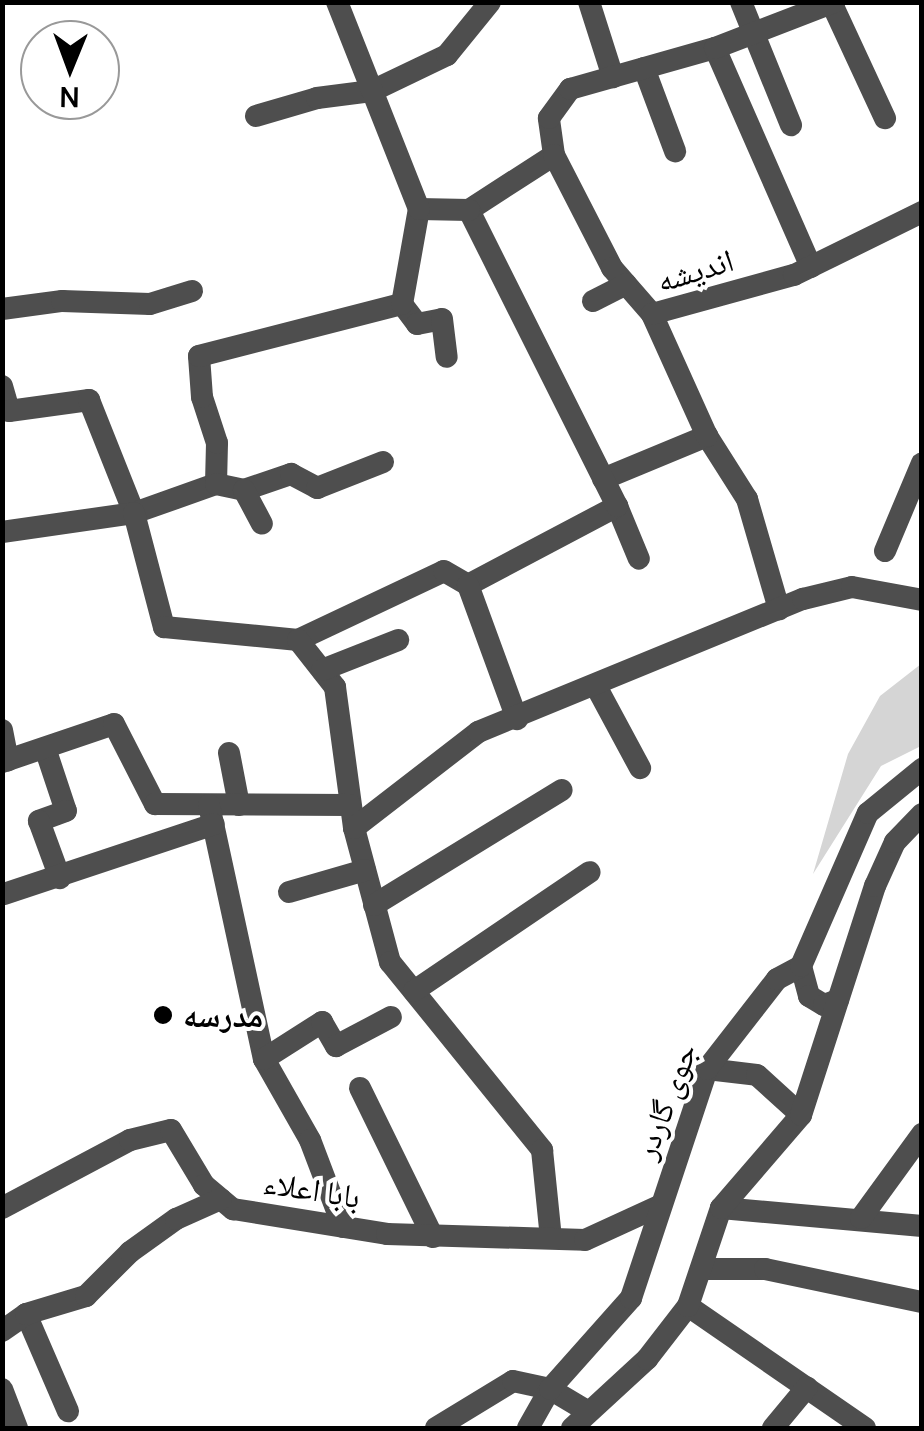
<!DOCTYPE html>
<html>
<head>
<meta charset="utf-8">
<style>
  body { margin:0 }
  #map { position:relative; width:924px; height:1431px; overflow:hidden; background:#fff; font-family:Manrope,"Noto Naskh Arabic",sans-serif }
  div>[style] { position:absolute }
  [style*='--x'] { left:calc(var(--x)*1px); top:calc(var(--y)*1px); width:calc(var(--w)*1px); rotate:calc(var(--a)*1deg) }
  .green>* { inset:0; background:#d5d5d5 }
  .minor>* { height:22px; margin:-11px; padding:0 11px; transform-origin:11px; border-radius:11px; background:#4e4e4e }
  .dots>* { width:28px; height:28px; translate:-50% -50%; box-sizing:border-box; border:5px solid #fff; border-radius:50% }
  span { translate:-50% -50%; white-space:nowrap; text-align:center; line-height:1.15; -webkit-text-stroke:8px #fff; paint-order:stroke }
  .street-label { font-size:32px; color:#000 }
  .poi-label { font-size:32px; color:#000; font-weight:700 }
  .left { translate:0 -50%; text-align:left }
  .frame { position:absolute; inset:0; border:5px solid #000; pointer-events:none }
  .north { position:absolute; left:20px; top:20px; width:100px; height:100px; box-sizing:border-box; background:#fff; border:2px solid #999; border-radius:50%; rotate:181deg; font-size:28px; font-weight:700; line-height:40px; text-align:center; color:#000 }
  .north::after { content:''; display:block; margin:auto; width:35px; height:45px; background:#000; clip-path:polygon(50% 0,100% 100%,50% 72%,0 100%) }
</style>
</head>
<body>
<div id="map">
  <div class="green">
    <i style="clip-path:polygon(921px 664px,921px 746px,881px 766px,813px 874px,848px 754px,880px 696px)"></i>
  </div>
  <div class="minor">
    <i style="--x:589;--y:2;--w:79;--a:72.3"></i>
    <i style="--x:741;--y:2;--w:133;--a:67.9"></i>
    <i style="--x:832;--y:4;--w:126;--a:65.1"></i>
    <i style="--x:644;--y:68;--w:89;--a:69.5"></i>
    <i style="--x:256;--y:116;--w:64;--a:-16.4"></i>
    <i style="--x:317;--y:98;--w:55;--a:-7.3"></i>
    <i style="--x:372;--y:91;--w:83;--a:-25.6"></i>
    <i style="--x:447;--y:55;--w:68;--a:-50.9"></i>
    <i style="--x:554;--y:155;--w:37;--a:-98"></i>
    <i style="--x:549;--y:118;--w:36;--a:-54"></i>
    <i style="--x:570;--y:89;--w:151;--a:-15.8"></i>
    <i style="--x:469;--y:210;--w:101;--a:-32.9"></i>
    <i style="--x:554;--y:155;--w:127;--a:62.8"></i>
    <i style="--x:612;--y:268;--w:61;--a:49"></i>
    <i style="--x:811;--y:267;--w:239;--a:-113.7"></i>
    <i style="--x:715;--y:48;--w:128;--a:-21.1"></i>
    <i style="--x:593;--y:301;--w:37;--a:-27"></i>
    <i style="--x:402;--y:304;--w:25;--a:53"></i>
    <i style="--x:417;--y:324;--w:25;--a:-11"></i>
    <i style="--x:442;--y:319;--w:38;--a:83"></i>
    <i style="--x:2;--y:309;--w:61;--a:-7.6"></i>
    <i style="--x:62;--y:301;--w:88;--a:2"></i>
    <i style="--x:150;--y:304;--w:44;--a:-17.2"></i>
    <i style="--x:2;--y:386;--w:26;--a:74"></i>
    <i style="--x:9;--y:411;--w:81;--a:-7.8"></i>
    <i style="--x:89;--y:400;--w:122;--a:68.3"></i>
    <i style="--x:134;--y:513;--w:87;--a:-19.5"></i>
    <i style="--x:216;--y:484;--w:41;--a:-88.6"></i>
    <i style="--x:217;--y:443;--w:48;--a:-108.1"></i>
    <i style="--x:202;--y:397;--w:41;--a:-94.2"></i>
    <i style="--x:199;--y:356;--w:210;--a:-14.4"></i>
    <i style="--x:402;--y:304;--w:97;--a:-79.9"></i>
    <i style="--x:707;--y:436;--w:75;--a:57.6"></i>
    <i style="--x:747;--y:499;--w:115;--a:73.8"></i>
    <i style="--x:603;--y:479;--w:113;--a:-22.5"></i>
    <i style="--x:707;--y:436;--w:134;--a:-114.3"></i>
    <i style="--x:652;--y:314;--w:147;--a:-15.4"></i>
    <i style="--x:794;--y:275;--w:143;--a:-26.2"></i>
    <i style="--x:216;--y:484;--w:29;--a:12"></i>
    <i style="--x:244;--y:490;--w:50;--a:-18.8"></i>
    <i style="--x:291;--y:474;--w:30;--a:28"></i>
    <i style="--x:317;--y:488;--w:71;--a:-21.5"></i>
    <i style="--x:244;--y:490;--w:38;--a:62"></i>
    <i style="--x:617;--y:506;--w:57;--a:67.5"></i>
    <i style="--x:2;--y:532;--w:133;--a:-8.2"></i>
    <i style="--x:134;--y:513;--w:118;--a:75.3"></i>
    <i style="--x:164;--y:627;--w:135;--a:5.5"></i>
    <i style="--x:298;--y:640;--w:161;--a:-25.3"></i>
    <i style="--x:444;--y:571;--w:28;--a:30"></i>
    <i style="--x:468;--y:585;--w:169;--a:-27.9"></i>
    <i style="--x:617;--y:506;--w:331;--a:-116.6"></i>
    <i style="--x:469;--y:210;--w:50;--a:-178.9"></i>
    <i style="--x:419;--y:209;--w:223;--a:-111.6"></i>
    <i style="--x:885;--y:551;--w:95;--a:-67.2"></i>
    <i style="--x:468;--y:585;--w:143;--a:69.9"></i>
    <i style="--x:298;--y:640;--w:60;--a:51.8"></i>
    <i style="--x:335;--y:687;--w:142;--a:82.3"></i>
    <i style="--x:354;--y:828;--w:139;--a:75"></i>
    <i style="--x:390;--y:962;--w:242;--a:51"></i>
    <i style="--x:542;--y:1150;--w:88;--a:84.2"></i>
    <i style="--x:322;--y:670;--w:82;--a:-21.5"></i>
    <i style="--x:597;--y:688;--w:91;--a:61.7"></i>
    <i style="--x:2;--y:730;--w:31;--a:79"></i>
    <i style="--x:45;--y:748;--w:66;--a:71.6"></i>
    <i style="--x:66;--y:811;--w:29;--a:160"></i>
    <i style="--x:39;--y:821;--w:61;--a:69.8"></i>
    <i style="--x:229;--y:753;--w:53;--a:79.1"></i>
    <i style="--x:2;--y:762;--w:118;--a:-18.7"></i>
    <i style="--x:114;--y:724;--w:90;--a:62.9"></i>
    <i style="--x:155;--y:804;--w:195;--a:0.3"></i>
    <i style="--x:209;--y:805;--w:260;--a:77.8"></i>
    <i style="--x:264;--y:1059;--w:93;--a:60.4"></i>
    <i style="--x:310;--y:1140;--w:93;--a:69.2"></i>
    <i style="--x:354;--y:828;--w:157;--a:-37.7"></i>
    <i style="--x:478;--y:732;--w:351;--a:-22.3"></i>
    <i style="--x:803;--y:599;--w:50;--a:-13.8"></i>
    <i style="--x:852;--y:587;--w:71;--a:10.5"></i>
    <i style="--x:289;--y:892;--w:79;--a:-16.1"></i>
    <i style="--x:4;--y:894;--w:221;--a:-18.4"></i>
    <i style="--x:374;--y:905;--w:220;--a:-31.5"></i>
    <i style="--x:801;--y:966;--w:31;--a:75"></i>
    <i style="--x:809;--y:996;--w:17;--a:31"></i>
    <i style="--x:824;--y:1005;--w:15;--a:-20"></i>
    <i style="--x:414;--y:991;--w:212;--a:-34.1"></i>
    <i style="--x:264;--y:1059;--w:69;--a:-32.5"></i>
    <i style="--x:322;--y:1022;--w:28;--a:60"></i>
    <i style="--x:336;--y:1046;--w:62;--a:-27.8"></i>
    <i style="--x:707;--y:1069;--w:50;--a:6.8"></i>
    <i style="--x:757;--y:1075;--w:59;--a:42.3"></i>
    <i style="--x:360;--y:1088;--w:166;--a:63.9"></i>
    <i style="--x:2;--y:1208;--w:145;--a:-28"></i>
    <i style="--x:130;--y:1140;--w:42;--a:-13.7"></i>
    <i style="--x:171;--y:1130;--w:64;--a:59"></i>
    <i style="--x:204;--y:1185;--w:38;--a:40"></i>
    <i style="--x:233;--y:1209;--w:156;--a:9.2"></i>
    <i style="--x:387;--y:1234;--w:198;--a:1.7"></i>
    <i style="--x:585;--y:1240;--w:84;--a:-24.7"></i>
    <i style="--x:721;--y:1208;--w:202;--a:5.1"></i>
    <i style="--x:861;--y:1218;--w:104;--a:-54"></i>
    <i style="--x:704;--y:1269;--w:61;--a:0"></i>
    <i style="--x:765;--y:1269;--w:160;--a:11.9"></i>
    <i style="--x:688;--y:1306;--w:215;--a:34.6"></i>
    <i style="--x:26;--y:1314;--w:106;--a:66.6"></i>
    <i style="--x:2;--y:1331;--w:29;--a:-35"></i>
    <i style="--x:26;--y:1314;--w:63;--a:-16.7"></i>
    <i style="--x:86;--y:1296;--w:62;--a:-45"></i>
    <i style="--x:130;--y:1252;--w:57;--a:-35.7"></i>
    <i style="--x:176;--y:1219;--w:49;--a:-24"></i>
    <i style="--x:2;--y:1389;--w:42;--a:69"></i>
    <i style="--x:436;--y:1428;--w:90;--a:-31.4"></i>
    <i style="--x:513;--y:1381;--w:38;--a:12"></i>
    <i style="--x:550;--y:1389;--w:43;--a:30.7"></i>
    <i style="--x:528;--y:1428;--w:45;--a:-60.6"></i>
    <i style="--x:550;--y:1389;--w:122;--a:-48.3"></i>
    <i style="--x:631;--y:1298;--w:241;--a:-71.6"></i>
    <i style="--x:707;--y:1069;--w:114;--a:-52.1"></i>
    <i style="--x:777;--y:979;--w:27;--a:-28"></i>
    <i style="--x:801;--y:966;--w:167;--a:-66.4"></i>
    <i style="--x:868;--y:813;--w:70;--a:-39.2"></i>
    <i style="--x:572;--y:1428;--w:102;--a:-42.6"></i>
    <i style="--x:647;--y:1359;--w:67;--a:-52.3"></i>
    <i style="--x:688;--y:1306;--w:103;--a:-71.4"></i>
    <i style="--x:721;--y:1208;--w:123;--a:-49.3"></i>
    <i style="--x:801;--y:1115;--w:241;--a:-72.1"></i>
    <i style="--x:875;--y:886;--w:48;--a:-65.6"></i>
    <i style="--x:895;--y:842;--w:39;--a:-46"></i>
    <i style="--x:773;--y:1428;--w:53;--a:-50.3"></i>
  </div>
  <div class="dots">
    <i style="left:163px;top:1015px;background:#000"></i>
  </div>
  <div class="street-label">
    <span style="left:695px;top:270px;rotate:-17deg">اندیشه</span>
    <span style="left:665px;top:1101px;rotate:-69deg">جوی گاردر</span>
    <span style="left:312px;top:1189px;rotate:9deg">بابا اعلاء</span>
  </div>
  <div class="poi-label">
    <span class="left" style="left:183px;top:1015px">مدرسه</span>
  </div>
  <div class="frame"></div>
  <div class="north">N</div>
</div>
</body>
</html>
